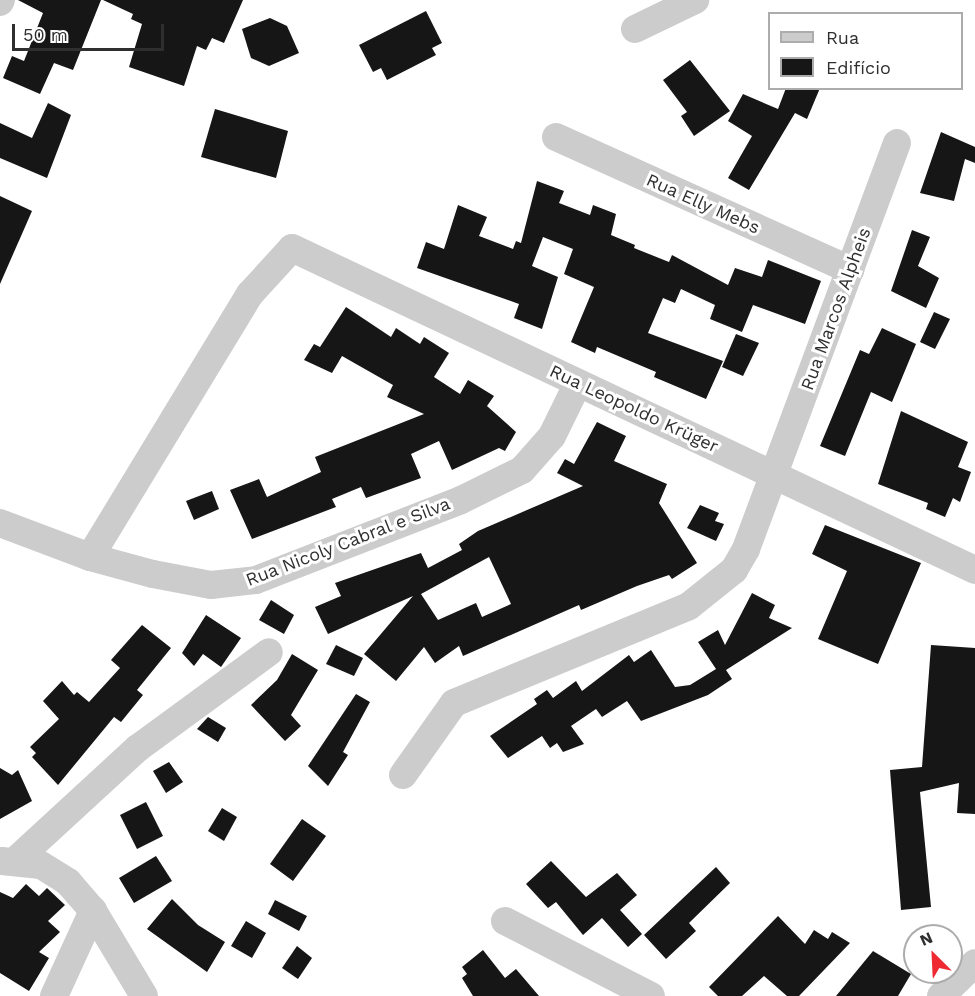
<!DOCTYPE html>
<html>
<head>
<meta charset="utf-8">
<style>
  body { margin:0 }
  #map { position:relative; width:975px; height:996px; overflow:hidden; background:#fff; font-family:"Work Sans",sans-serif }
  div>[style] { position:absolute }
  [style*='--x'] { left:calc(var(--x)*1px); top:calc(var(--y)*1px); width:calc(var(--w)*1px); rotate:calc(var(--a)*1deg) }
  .building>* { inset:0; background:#161616 }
  .minor>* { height:28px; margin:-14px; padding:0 14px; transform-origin:14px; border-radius:14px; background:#ccc }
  span { translate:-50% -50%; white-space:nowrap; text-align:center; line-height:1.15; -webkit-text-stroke:6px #fff; paint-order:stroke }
  .street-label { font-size:18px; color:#2f2f2f }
  .legend { position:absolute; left:768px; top:12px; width:195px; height:78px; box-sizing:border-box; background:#fff; border:2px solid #acacac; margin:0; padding:8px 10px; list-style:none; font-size:18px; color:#2f2f2f }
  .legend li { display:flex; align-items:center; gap:12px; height:30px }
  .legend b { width:30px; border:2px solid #acacac }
  .north { position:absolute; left:903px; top:924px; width:60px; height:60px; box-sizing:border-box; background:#fff; border:2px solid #acacac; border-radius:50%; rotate:336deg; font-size:16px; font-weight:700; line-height:24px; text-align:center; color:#2f2f2f }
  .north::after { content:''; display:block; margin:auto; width:21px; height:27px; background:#ee2931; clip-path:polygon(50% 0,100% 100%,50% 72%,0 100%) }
  .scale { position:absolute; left:12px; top:24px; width:152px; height:27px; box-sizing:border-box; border:3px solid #2f2f2f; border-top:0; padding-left:8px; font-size:18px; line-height:21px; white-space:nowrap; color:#2f2f2f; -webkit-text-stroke:4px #fff; paint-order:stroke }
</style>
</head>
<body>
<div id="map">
  <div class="building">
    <i style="clip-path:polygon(18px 0,101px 0,73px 70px,54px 63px,40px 94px,3px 78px,12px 56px,24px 61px,43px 13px)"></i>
    <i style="clip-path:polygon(103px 0,243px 0,224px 43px,212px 38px,206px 50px,197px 46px,184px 86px,129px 67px,142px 24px,131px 19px,133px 14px)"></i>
    <i style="clip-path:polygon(426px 11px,442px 43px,432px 48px,436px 55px,387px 80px,381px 68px,373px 72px,359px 45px)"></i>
    <i style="clip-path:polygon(270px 18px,287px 26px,299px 53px,269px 66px,251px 58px,242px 29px)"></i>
    <i style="clip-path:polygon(690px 60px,730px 111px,694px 136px,681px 116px,687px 112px,663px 80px)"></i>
    <i style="clip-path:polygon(786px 88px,820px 88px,807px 119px,795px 113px,749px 190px,728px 178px,752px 136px,728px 121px,743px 94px,778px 109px)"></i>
    <i style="clip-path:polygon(48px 103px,71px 115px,47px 178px,0 158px,0 123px,32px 138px)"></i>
    <i style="clip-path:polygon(215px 109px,288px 131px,276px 178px,201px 157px)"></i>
    <i style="clip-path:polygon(941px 132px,975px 147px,975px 163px,965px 159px,954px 201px,920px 193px)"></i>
    <i style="clip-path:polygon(537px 181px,564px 191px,559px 203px,590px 215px,593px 205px,616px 214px,611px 235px,635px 245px,634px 248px,669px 262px,672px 255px,728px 285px,735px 268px,762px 277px,768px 260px,821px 281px,805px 324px,753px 305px,742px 332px,710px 319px,715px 305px,681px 289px,675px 303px,663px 298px,648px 333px,723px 361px,706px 399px,654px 377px,656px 372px,597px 347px,595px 353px,571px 342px,594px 287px,564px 274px,573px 249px,543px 237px,532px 266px,558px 277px,542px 329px,514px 318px,519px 304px,417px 268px,426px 242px,444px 249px,458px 205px,487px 217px,479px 236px,513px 249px,516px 241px,521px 243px)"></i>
    <i style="clip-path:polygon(0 196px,32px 211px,0 284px)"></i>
    <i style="clip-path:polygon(912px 230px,930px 237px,918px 266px,939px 278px,926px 308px,891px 291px)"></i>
    <i style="clip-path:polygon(346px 307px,391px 337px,396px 328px,420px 344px,424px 337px,449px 353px,434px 377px,460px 394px,468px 380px,494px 396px,487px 406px,516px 432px,505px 451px,499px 448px,452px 470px,439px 441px,411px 454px,421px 478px,366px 498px,361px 487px,332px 499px,336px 507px,252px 539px,230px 490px,259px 479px,267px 497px,321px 472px,315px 457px,424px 414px,387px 397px,393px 385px,342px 356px,332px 373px,304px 360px,314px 344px,320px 347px)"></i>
    <i style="clip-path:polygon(934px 312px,950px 319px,935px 349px,920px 342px)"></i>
    <i style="clip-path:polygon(882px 328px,916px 344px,892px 402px,871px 392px,845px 456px,820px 446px,860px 350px,869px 354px)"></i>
    <i style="clip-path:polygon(736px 334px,759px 343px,743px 376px,722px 367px)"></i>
    <i style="clip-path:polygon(901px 411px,968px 442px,958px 467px,971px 472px,960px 502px,953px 498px,945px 517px,926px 509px,928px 503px,878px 484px)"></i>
    <i style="clip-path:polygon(evenodd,597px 422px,626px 436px,614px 461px,667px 484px,659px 503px,697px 563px,672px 579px,669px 575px,637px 586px,581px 610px,579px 605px,463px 656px,459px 646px,435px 663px,424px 647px,396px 681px,364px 654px,413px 596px,328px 634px,315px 607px,341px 596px,335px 583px,421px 553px,428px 568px,462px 550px,459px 544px,478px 531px,583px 486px,557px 473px,565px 459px,574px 464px,597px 422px,489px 557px,511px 604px,482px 617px,476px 603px,438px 620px,421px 594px,489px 557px)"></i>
    <i style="clip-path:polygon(212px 491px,219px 509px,194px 520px,186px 501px)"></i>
    <i style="clip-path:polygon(700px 505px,719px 513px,715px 521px,724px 524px,716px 541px,687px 528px)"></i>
    <i style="clip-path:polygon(825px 525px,921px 563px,878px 664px,818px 639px,847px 571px,812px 554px)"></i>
    <i style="clip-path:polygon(752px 593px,775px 605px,769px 618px,792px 628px,726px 670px,732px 679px,708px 695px,641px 721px,627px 701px,602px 717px,596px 709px,571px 726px,584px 744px,563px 752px,557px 743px,550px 748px,542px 736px,508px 758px,490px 736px,537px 704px,534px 699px,547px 690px,553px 698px,576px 681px,582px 691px,629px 655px,634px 662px,651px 650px,675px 687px,690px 685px,716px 669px,698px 642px,718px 630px,725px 645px)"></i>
    <i style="clip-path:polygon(271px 600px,294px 615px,284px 634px,259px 620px)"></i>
    <i style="clip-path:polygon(206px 615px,241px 638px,221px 667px,203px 654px,194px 666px,182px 653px)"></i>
    <i style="clip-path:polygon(142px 625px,171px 648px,137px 690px,143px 695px,121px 722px,114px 717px,58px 785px,32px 757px,36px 753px,30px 747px,59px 719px,43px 701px,62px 681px,74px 695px,77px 692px,89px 702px,120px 668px,111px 660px)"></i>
    <i style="clip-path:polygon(336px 645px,363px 658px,354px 676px,326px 664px)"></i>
    <i style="clip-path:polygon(931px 645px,975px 648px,975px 814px,957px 813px,959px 783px,920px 792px,931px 907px,901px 910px,890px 770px,922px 767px)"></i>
    <i style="clip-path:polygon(292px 654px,318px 670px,291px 715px,301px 726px,285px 741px,251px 705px,277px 680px)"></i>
    <i style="clip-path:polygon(356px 694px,370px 702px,343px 752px,348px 755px,328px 786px,308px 766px)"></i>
    <i style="clip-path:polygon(208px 717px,226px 728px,218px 742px,197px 729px)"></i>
    <i style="clip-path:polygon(169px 762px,183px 782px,166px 793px,153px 771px)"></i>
    <i style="clip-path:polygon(0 768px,12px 775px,18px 770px,32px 801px,0 819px)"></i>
    <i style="clip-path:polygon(146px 802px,163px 836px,137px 849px,120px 815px)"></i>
    <i style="clip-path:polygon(222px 808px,237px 817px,224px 841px,208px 831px)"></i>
    <i style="clip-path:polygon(302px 819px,326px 836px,293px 881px,270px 864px)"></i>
    <i style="clip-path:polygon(156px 856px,172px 881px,134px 903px,119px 878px)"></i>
    <i style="clip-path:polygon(551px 861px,586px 897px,617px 873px,637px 895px,620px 910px,642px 934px,628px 947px,602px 918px,583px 935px,556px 902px,548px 908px,526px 884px)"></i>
    <i style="clip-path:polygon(716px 867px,730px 883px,689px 923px,696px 931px,666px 959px,644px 935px)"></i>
    <i style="clip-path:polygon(26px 884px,39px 896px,47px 888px,65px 905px,48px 921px,60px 932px,39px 952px,49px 958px,29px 991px,0 973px,0 892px,13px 898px)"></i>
    <i style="clip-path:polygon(172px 899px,198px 925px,225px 942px,207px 972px,147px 929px)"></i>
    <i style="clip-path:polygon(275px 900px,307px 916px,299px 931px,268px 914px)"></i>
    <i style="clip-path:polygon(778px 916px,805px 944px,814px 930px,828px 939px,832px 932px,850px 943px,799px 996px,787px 996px,764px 976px,742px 996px,718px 996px,709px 987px)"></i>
    <i style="clip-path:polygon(246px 921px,266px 933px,252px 958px,231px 946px)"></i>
    <i style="clip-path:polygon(297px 946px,312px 958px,298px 979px,282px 968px)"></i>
    <i style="clip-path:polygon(483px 950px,505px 978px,516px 969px,539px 996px,473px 996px,462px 978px,467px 974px,462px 967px)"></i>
    <i style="clip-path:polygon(873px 951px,911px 974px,898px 996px,836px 996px)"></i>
  </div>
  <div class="minor">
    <i style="--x:0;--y:2;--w:2;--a:-63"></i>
    <i style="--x:635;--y:29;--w:67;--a:-25.8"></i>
    <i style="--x:556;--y:137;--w:323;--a:24.3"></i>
    <i style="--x:0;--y:523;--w:96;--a:20.7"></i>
    <i style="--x:90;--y:557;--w:65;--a:15.1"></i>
    <i style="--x:153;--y:574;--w:59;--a:10.7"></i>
    <i style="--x:211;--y:585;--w:45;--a:-6.3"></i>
    <i style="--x:256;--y:580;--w:220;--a:-21.3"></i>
    <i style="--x:461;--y:500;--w:68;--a:-26.2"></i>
    <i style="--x:522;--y:470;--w:45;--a:-48.6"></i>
    <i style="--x:552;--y:436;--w:59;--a:-63.9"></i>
    <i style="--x:90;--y:557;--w:308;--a:-58.7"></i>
    <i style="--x:250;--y:294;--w:62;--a:-47.6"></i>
    <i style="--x:292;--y:248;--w:755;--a:25.24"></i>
    <i style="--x:403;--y:775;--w:88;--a:-54.7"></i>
    <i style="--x:454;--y:703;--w:254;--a:-22.4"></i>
    <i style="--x:689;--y:606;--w:58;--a:-38.7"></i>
    <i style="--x:734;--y:570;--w:24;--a:-60"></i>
    <i style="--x:746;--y:549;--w:433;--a:-69.6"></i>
    <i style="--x:16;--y:860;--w:166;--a:-42.6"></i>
    <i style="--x:138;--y:748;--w:162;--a:-36.2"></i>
    <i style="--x:2;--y:861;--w:39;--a:6"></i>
    <i style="--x:41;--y:865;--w:32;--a:32"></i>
    <i style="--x:68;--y:882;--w:38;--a:49"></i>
    <i style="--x:93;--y:911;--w:99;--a:59"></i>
    <i style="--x:505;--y:921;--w:164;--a:27.2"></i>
    <i style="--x:54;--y:996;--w:94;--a:-65.4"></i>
    <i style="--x:941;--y:996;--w:47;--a:-44.1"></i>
  </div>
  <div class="street-label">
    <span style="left:703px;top:204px;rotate:24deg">Rua Elly Mebs</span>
    <span style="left:836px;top:309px;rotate:-70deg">Rua Marcos Alpheis</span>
    <span style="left:634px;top:409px;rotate:25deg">Rua Leopoldo Krüger</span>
    <span style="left:348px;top:542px;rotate:-21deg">Rua Nicoly Cabral e Silva</span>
  </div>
  <ul class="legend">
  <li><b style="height:8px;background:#ccc"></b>Rua</li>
  <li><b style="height:16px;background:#161616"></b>Edifício</li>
  </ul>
  <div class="north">N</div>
  <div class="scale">50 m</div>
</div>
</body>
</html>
